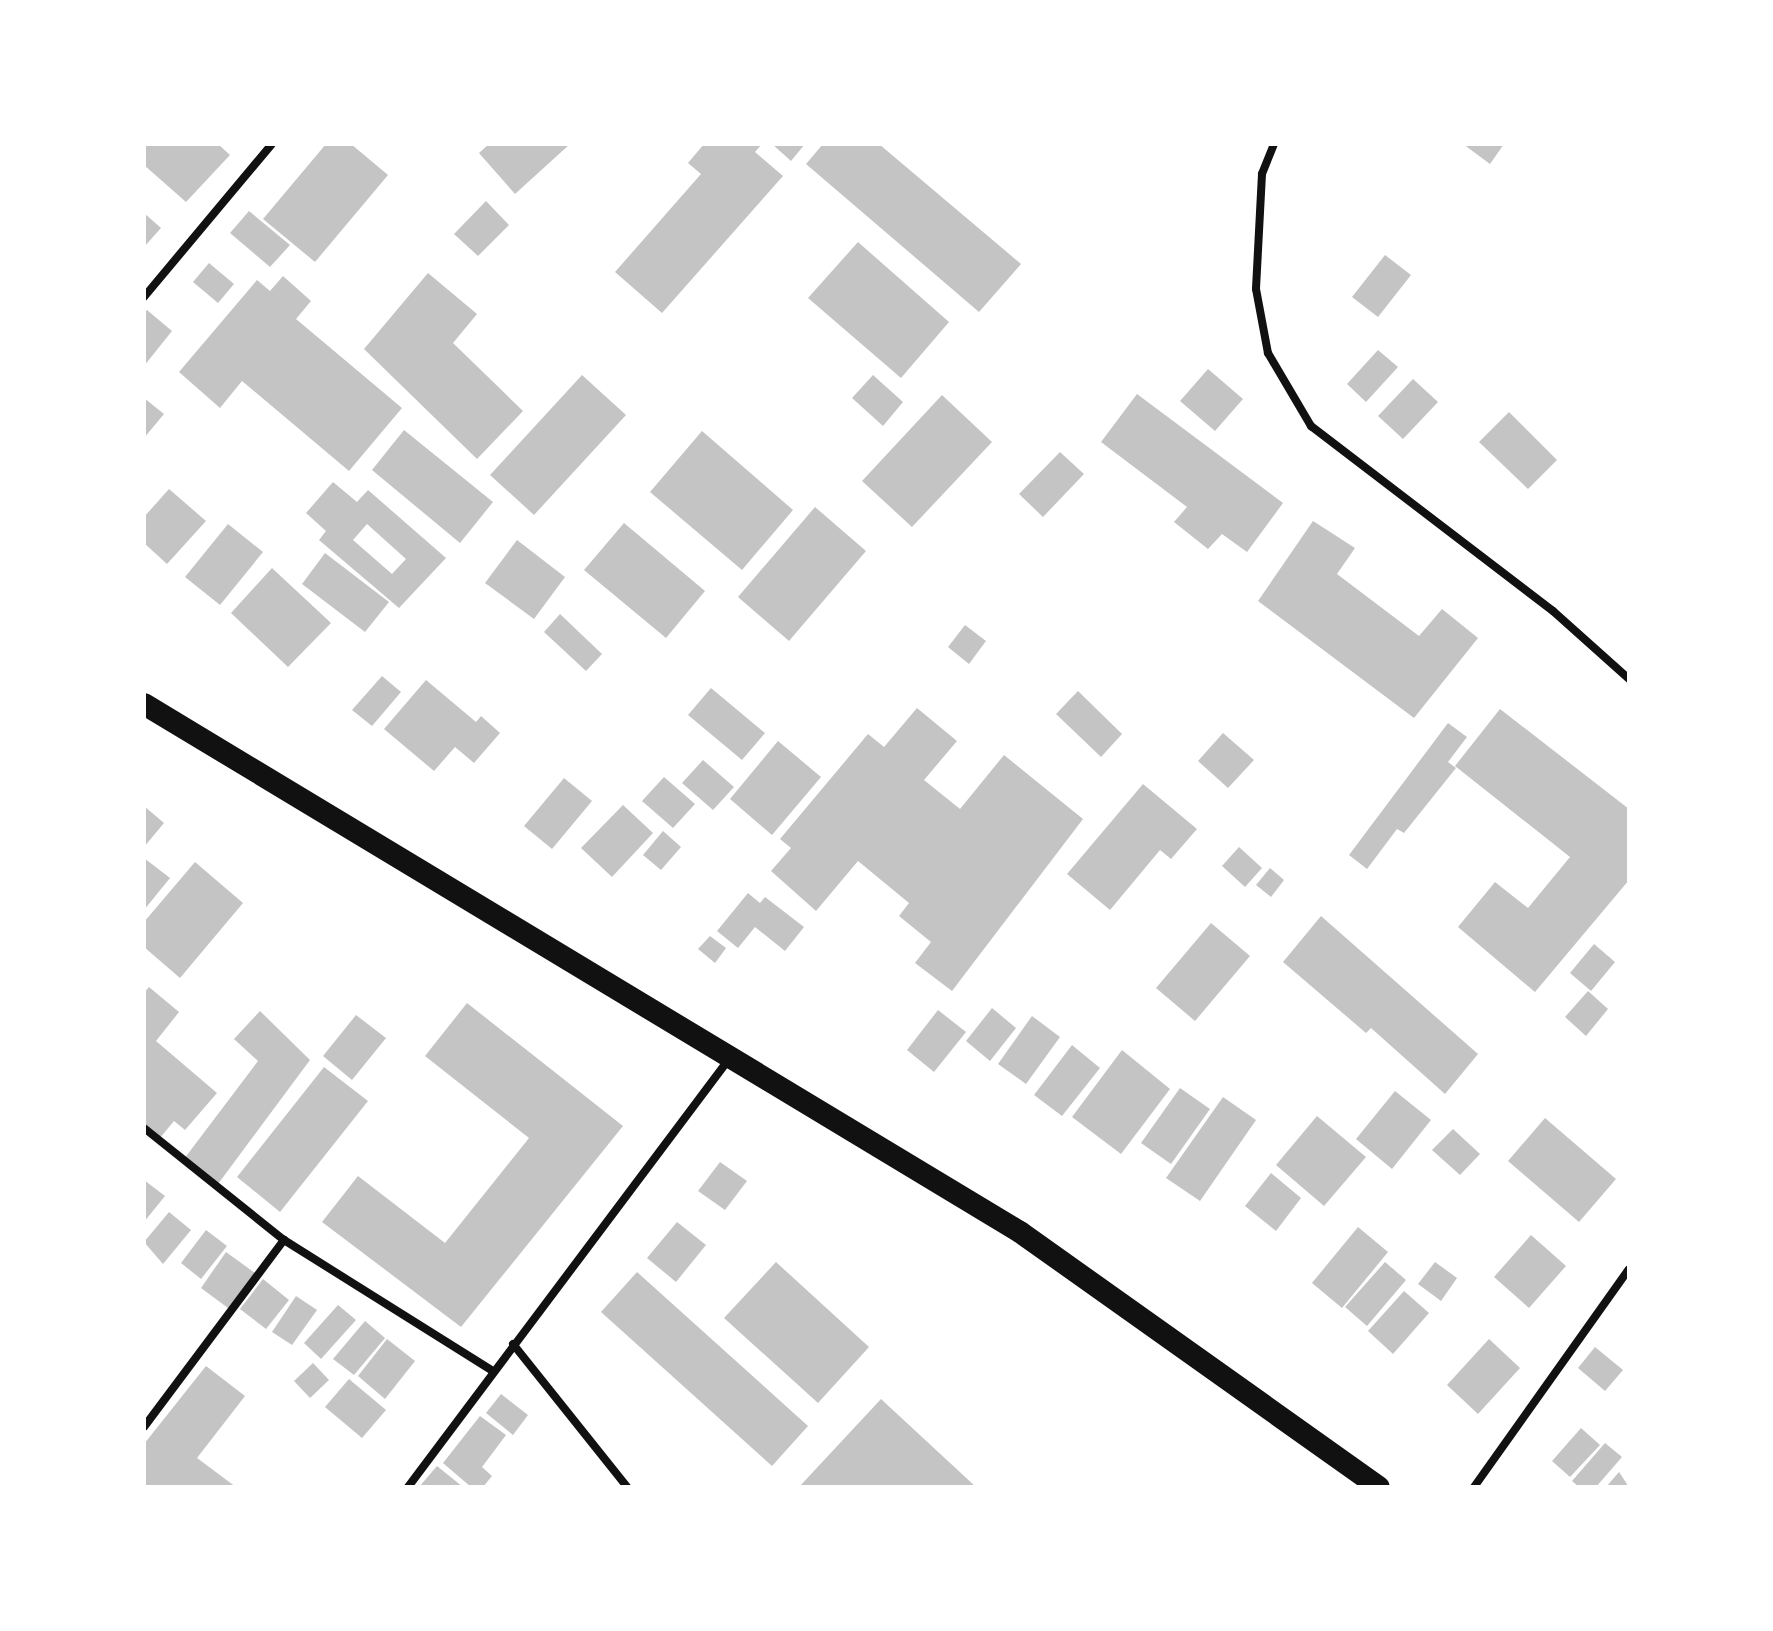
<!DOCTYPE html>
<html>
<head>
<meta charset="utf-8">
<style>
  body { margin:0 }
  #map { position:relative; width:1773px; height:1631px; overflow:hidden; background:#fff; font-family:Manrope,sans-serif }
  div>[style] { position:absolute }
  [style*='--x'] { left:calc(var(--x)*1px); top:calc(var(--y)*1px); width:calc(var(--w)*1px); rotate:calc(var(--a)*1deg) }
  .building>* { inset:0; background:#c4c4c4 }
  .minor>* { height:8px; margin:-4px; padding:0 4px; transform-origin:4px; border-radius:4px; background:#111 }
  .trunk>* { height:22px; margin:-11px; padding:0 11px; transform-origin:11px; border-radius:11px; background:#111 }
  span { translate:-50% -50%; white-space:nowrap; text-align:center; line-height:1.15; -webkit-text-stroke:8px #fff; paint-order:stroke }
  .frame { position:absolute; inset:0; border:146px solid #fff; pointer-events:none }
</style>
</head>
<body>
<div id="map">
  <div class="building">
    <i style="clip-path:polygon(144px 144px,218px 144px,230px 155px,186px 202px,144px 165px)"></i>
    <i style="clip-path:polygon(326px 144px,351px 144px,388px 175px,315px 262px,263px 219px)"></i>
    <i style="clip-path:polygon(489px 144px,570px 144px,515px 194px,479px 153px)"></i>
    <i style="clip-path:polygon(704px 144px,762px 144px,755px 152px,783px 176px,662px 313px,615px 272px,701px 174px,688px 163px)"></i>
    <i style="clip-path:polygon(772px 144px,805px 144px,791px 161px)"></i>
    <i style="clip-path:polygon(823px 144px,879px 144px,1021px 264px,979px 312px,806px 164px)"></i>
    <i style="clip-path:polygon(1463px 144px,1504px 144px,1490px 164px)"></i>
    <i style="clip-path:polygon(486px 201px,509px 225px,478px 256px,454px 234px)"></i>
    <i style="clip-path:polygon(249px 211px,290px 245px,270px 267px,230px 233px)"></i>
    <i style="clip-path:polygon(144px 213px,161px 228px,144px 247px)"></i>
    <i style="clip-path:polygon(858px 242px,949px 322px,901px 378px,808px 298px)"></i>
    <i style="clip-path:polygon(1385px 255px,1411px 275px,1378px 317px,1352px 297px)"></i>
    <i style="clip-path:polygon(209px 263px,234px 284px,218px 303px,193px 282px)"></i>
    <i style="clip-path:polygon(428px 273px,477px 314px,453px 343px,523px 411px,477px 459px,364px 349px)"></i>
    <i style="clip-path:polygon(283px 276px,311px 301px,296px 319px,402px 408px,349px 471px,242px 381px,220px 408px,179px 372px,257px 280px,270px 291px)"></i>
    <i style="clip-path:polygon(147px 310px,172px 331px,144px 366px,144px 313px)"></i>
    <i style="clip-path:polygon(1378px 350px,1398px 367px,1366px 402px,1347px 384px)"></i>
    <i style="clip-path:polygon(1208px 369px,1243px 399px,1215px 431px,1180px 401px)"></i>
    <i style="clip-path:polygon(582px 375px,626px 415px,534px 515px,490px 475px)"></i>
    <i style="clip-path:polygon(873px 375px,903px 402px,883px 426px,852px 398px)"></i>
    <i style="clip-path:polygon(1413px 379px,1438px 402px,1403px 439px,1378px 416px)"></i>
    <i style="clip-path:polygon(1137px 394px,1283px 503px,1247px 552px,1222px 534px,1208px 549px,1174px 522px,1187px 507px,1101px 442px)"></i>
    <i style="clip-path:polygon(942px 395px,992px 442px,912px 527px,862px 481px)"></i>
    <i style="clip-path:polygon(144px 398px,164px 414px,144px 438px)"></i>
    <i style="clip-path:polygon(1509px 412px,1557px 460px,1528px 489px,1479px 442px)"></i>
    <i style="clip-path:polygon(404px 430px,493px 502px,460px 543px,372px 470px)"></i>
    <i style="clip-path:polygon(702px 431px,793px 510px,742px 570px,650px 492px)"></i>
    <i style="clip-path:polygon(1060px 452px,1084px 474px,1043px 517px,1019px 494px)"></i>
    <i style="clip-path:polygon(evenodd,333px 482px,357px 502px,368px 490px,446px 558px,399px 608px,319px 540px,326px 531px,306px 513px,333px 482px,367px 524px,406px 559px,392px 574px,353px 540px,367px 524px)"></i>
    <i style="clip-path:polygon(169px 489px,206px 521px,167px 564px,144px 543px,144px 517px)"></i>
    <i style="clip-path:polygon(815px 507px,866px 551px,789px 641px,738px 597px)"></i>
    <i style="clip-path:polygon(1313px 521px,1355px 548px,1337px 574px,1419px 636px,1442px 609px,1478px 638px,1414px 718px,1258px 601px)"></i>
    <i style="clip-path:polygon(624px 523px,705px 591px,666px 638px,584px 570px)"></i>
    <i style="clip-path:polygon(228px 524px,263px 552px,220px 605px,185px 577px)"></i>
    <i style="clip-path:polygon(517px 540px,565px 577px,534px 619px,485px 583px)"></i>
    <i style="clip-path:polygon(325px 553px,389px 602px,365px 632px,302px 584px)"></i>
    <i style="clip-path:polygon(272px 568px,331px 623px,288px 667px,231px 613px)"></i>
    <i style="clip-path:polygon(560px 614px,602px 654px,586px 671px,544px 632px)"></i>
    <i style="clip-path:polygon(965px 625px,986px 641px,969px 664px,948px 647px)"></i>
    <i style="clip-path:polygon(382px 676px,401px 692px,372px 726px,352px 710px)"></i>
    <i style="clip-path:polygon(426px 680px,476px 722px,481px 716px,500px 733px,474px 763px,455px 747px,434px 771px,384px 729px)"></i>
    <i style="clip-path:polygon(711px 688px,765px 733px,742px 760px,688px 715px)"></i>
    <i style="clip-path:polygon(1078px 691px,1122px 734px,1101px 757px,1056px 714px)"></i>
    <i style="clip-path:polygon(917px 708px,957px 741px,924px 780px,960px 809px,1004px 755px,1083px 819px,952px 991px,915px 963px,931px 942px,899px 916px,909px 903px,858px 861px,816px 911px,771px 871px,791px 848px,780px 839px,868px 734px,884px 747px)"></i>
    <i style="clip-path:polygon(1500px 709px,1629px 809px,1629px 880px,1535px 992px,1458px 927px,1495px 882px,1528px 908px,1570px 857px,1455px 766px)"></i>
    <i style="clip-path:polygon(1448px 723px,1467px 737px,1448px 762px,1456px 768px,1404px 833px,1397px 829px,1367px 869px,1349px 855px)"></i>
    <i style="clip-path:polygon(1223px 733px,1254px 760px,1228px 788px,1198px 761px)"></i>
    <i style="clip-path:polygon(778px 741px,821px 777px,772px 835px,730px 799px)"></i>
    <i style="clip-path:polygon(703px 760px,734px 787px,713px 810px,682px 783px)"></i>
    <i style="clip-path:polygon(664px 777px,695px 804px,673px 828px,642px 801px)"></i>
    <i style="clip-path:polygon(564px 778px,592px 801px,552px 849px,524px 826px)"></i>
    <i style="clip-path:polygon(1143px 784px,1197px 829px,1171px 859px,1160px 850px,1110px 910px,1067px 874px)"></i>
    <i style="clip-path:polygon(623px 805px,653px 833px,612px 877px,581px 848px)"></i>
    <i style="clip-path:polygon(144px 806px,164px 823px,144px 847px)"></i>
    <i style="clip-path:polygon(663px 831px,681px 847px,661px 870px,643px 855px)"></i>
    <i style="clip-path:polygon(1239px 847px,1262px 868px,1245px 887px,1222px 866px)"></i>
    <i style="clip-path:polygon(144px 858px,170px 878px,144px 910px)"></i>
    <i style="clip-path:polygon(195px 862px,243px 903px,180px 978px,144px 947px,144px 922px)"></i>
    <i style="clip-path:polygon(1270px 868px,1284px 880px,1271px 897px,1256px 885px)"></i>
    <i style="clip-path:polygon(748px 893px,760px 903px,765px 897px,804px 927px,785px 951px,755px 927px,738px 948px,717px 931px)"></i>
    <i style="clip-path:polygon(1321px 916px,1478px 1054px,1445px 1094px,1371px 1028px,1366px 1033px,1283px 962px)"></i>
    <i style="clip-path:polygon(1211px 923px,1250px 956px,1195px 1021px,1156px 988px)"></i>
    <i style="clip-path:polygon(710px 936px,726px 948px,715px 963px,698px 949px)"></i>
    <i style="clip-path:polygon(1594px 944px,1615px 962px,1591px 991px,1570px 973px)"></i>
    <i style="clip-path:polygon(149px 987px,179px 1012px,156px 1041px,217px 1093px,185px 1130px,174px 1121px,159px 1139px,144px 1126px,144px 993px)"></i>
    <i style="clip-path:polygon(1588px 991px,1608px 1009px,1586px 1036px,1565px 1017px)"></i>
    <i style="clip-path:polygon(467px 1003px,623px 1126px,461px 1327px,322px 1222px,358px 1176px,445px 1243px,529px 1138px,425px 1056px)"></i>
    <i style="clip-path:polygon(992px 1008px,1016px 1028px,990px 1061px,966px 1041px)"></i>
    <i style="clip-path:polygon(938px 1010px,966px 1032px,934px 1072px,907px 1050px)"></i>
    <i style="clip-path:polygon(260px 1011px,310px 1060px,218px 1184px,184px 1159px,258px 1061px,234px 1039px)"></i>
    <i style="clip-path:polygon(356px 1015px,386px 1038px,352px 1080px,323px 1056px)"></i>
    <i style="clip-path:polygon(1032px 1016px,1060px 1037px,1026px 1084px,998px 1064px)"></i>
    <i style="clip-path:polygon(1072px 1045px,1100px 1068px,1062px 1116px,1034px 1095px)"></i>
    <i style="clip-path:polygon(1122px 1050px,1170px 1089px,1121px 1154px,1072px 1117px)"></i>
    <i style="clip-path:polygon(324px 1067px,368px 1101px,280px 1212px,237px 1177px)"></i>
    <i style="clip-path:polygon(1180px 1088px,1210px 1109px,1171px 1164px,1141px 1143px)"></i>
    <i style="clip-path:polygon(1395px 1091px,1431px 1120px,1392px 1169px,1356px 1139px)"></i>
    <i style="clip-path:polygon(1223px 1097px,1256px 1120px,1200px 1201px,1166px 1178px)"></i>
    <i style="clip-path:polygon(1317px 1116px,1366px 1157px,1324px 1206px,1276px 1165px)"></i>
    <i style="clip-path:polygon(1545px 1118px,1616px 1179px,1579px 1222px,1508px 1161px)"></i>
    <i style="clip-path:polygon(1453px 1129px,1480px 1154px,1460px 1175px,1432px 1150px)"></i>
    <i style="clip-path:polygon(720px 1162px,747px 1181px,725px 1210px,698px 1191px)"></i>
    <i style="clip-path:polygon(1271px 1173px,1301px 1198px,1276px 1231px,1245px 1206px)"></i>
    <i style="clip-path:polygon(144px 1180px,165px 1196px,144px 1222px)"></i>
    <i style="clip-path:polygon(169px 1212px,191px 1230px,163px 1264px,144px 1242px)"></i>
    <i style="clip-path:polygon(677px 1222px,706px 1245px,676px 1282px,647px 1258px)"></i>
    <i style="clip-path:polygon(1358px 1227px,1388px 1252px,1342px 1308px,1312px 1283px)"></i>
    <i style="clip-path:polygon(206px 1230px,227px 1246px,201px 1279px,181px 1263px)"></i>
    <i style="clip-path:polygon(1531px 1235px,1566px 1266px,1529px 1308px,1494px 1277px)"></i>
    <i style="clip-path:polygon(226px 1252px,255px 1273px,228px 1308px,201px 1288px)"></i>
    <i style="clip-path:polygon(776px 1262px,869px 1347px,818px 1403px,724px 1318px)"></i>
    <i style="clip-path:polygon(1385px 1262px,1406px 1280px,1367px 1326px,1345px 1307px)"></i>
    <i style="clip-path:polygon(1435px 1262px,1457px 1278px,1441px 1301px,1418px 1284px)"></i>
    <i style="clip-path:polygon(637px 1272px,808px 1426px,772px 1466px,601px 1312px)"></i>
    <i style="clip-path:polygon(263px 1279px,289px 1300px,266px 1329px,240px 1309px)"></i>
    <i style="clip-path:polygon(1404px 1291px,1429px 1313px,1393px 1354px,1368px 1331px)"></i>
    <i style="clip-path:polygon(296px 1296px,317px 1310px,292px 1345px,272px 1332px)"></i>
    <i style="clip-path:polygon(338px 1305px,356px 1320px,321px 1359px,304px 1343px)"></i>
    <i style="clip-path:polygon(365px 1321px,385px 1338px,354px 1375px,333px 1359px)"></i>
    <i style="clip-path:polygon(387px 1339px,415px 1361px,385px 1399px,358px 1376px)"></i>
    <i style="clip-path:polygon(1489px 1339px,1520px 1368px,1478px 1414px,1447px 1385px)"></i>
    <i style="clip-path:polygon(1595px 1347px,1623px 1370px,1605px 1391px,1578px 1368px)"></i>
    <i style="clip-path:polygon(313px 1363px,329px 1380px,310px 1398px,294px 1381px)"></i>
    <i style="clip-path:polygon(206px 1366px,245px 1396px,197px 1458px,236px 1487px,144px 1487px,144px 1444px)"></i>
    <i style="clip-path:polygon(349px 1379px,386px 1410px,362px 1438px,325px 1407px)"></i>
    <i style="clip-path:polygon(501px 1394px,528px 1415px,513px 1435px,486px 1413px)"></i>
    <i style="clip-path:polygon(881px 1399px,976px 1487px,799px 1487px)"></i>
    <i style="clip-path:polygon(480px 1416px,506px 1435px,482px 1467px,492px 1476px,483px 1487px,471px 1487px,443px 1463px)"></i>
    <i style="clip-path:polygon(1581px 1428px,1600px 1445px,1570px 1477px,1552px 1461px)"></i>
    <i style="clip-path:polygon(1605px 1443px,1622px 1457px,1596px 1487px,1579px 1487px,1572px 1481px)"></i>
    <i style="clip-path:polygon(437px 1466px,463px 1487px,419px 1487px)"></i>
    <i style="clip-path:polygon(1619px 1472px,1629px 1487px,1606px 1487px)"></i>
  </div>
  <div class="minor">
    <i style="--x:1274;--y:144;--w:32;--a:112"></i>
    <i style="--x:1262;--y:174;--w:115;--a:93"></i>
    <i style="--x:1256;--y:289;--w:65;--a:79.4"></i>
    <i style="--x:1268;--y:353;--w:85;--a:59.5"></i>
    <i style="--x:1311;--y:426;--w:305;--a:37.4"></i>
    <i style="--x:1553;--y:611;--w:102;--a:41.8"></i>
    <i style="--x:144;--y:297;--w:199;--a:-50.1"></i>
    <i style="--x:144;--y:1128;--w:179;--a:38.7"></i>
    <i style="--x:513;--y:1344;--w:183;--a:51.4"></i>
    <i style="--x:144;--y:1427;--w:234;--a:-53.2"></i>
    <i style="--x:284;--y:1240;--w:247;--a:32.1"></i>
    <i style="--x:408;--y:1487;--w:535;--a:-53.13"></i>
    <i style="--x:1474;--y:1487;--w:267;--a:-54.6"></i>
  </div>
  <div class="trunk">
    <i style="--x:144;--y:704;--w:1023;--a:31.08"></i>
    <i style="--x:1020;--y:1232;--w:440;--a:35.4"></i>
  </div>
  <div class="frame"></div>
</div>
</body>
</html>
